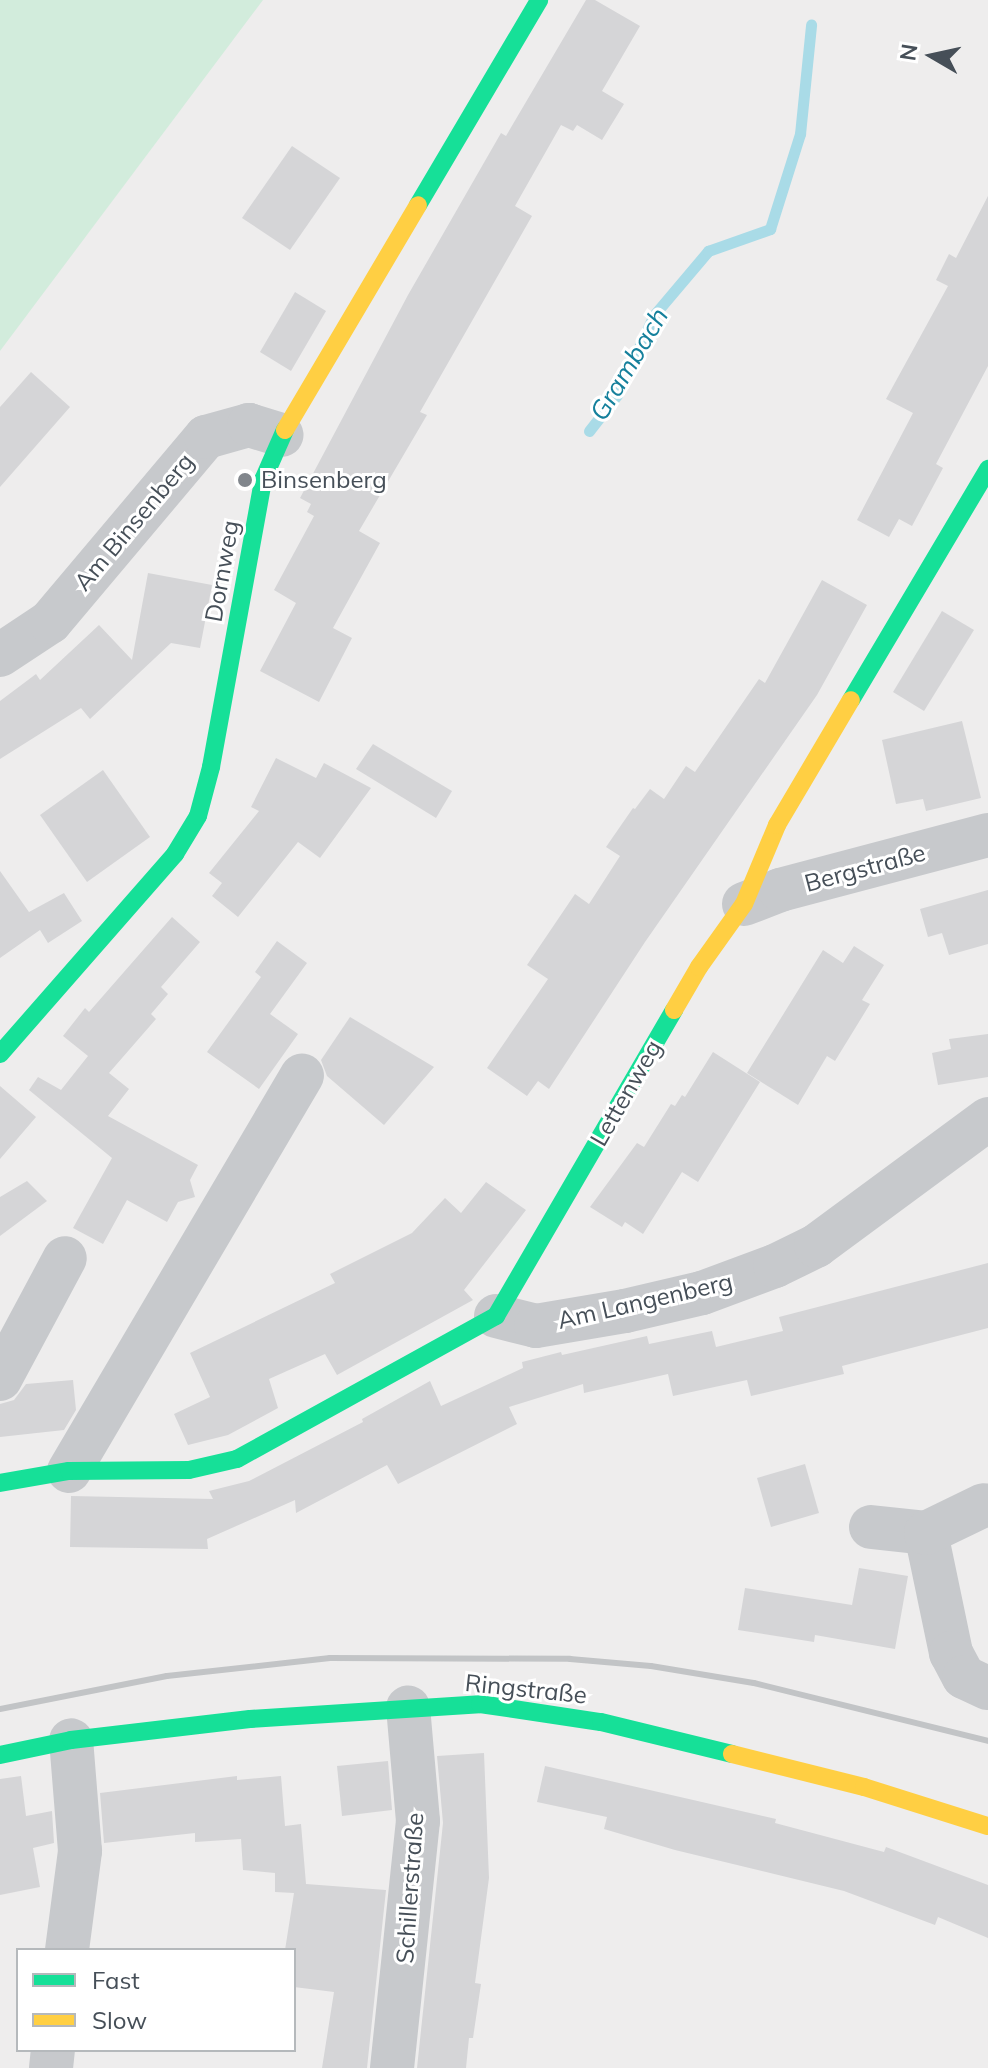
<!DOCTYPE html>
<html>
<head>
<meta charset="utf-8">
<style>
  body { margin:0 }
  #map { position:relative; width:988px; height:2068px; overflow:hidden; background:#eeeded; font-family:Mulish,sans-serif }
  div>[style] { position:absolute }
  [style*='--x'] { left:calc(var(--x)*1px); top:calc(var(--y)*1px); width:calc(var(--w)*1px); rotate:calc(var(--a)*1deg) }
  .green>* { inset:0; background:#d2ecdc }
  .stream>* { height:11px; margin:-5.5px; padding:0 5.5px; transform-origin:5.5px; border-radius:5.5px; background:#a9dbe7 }
  .building>* { inset:0; background:#d5d5d7 }
  .street>* { height:44px; margin:-22px; padding:0 22px; transform-origin:22px; border-radius:22px; background:#c7c9cc }
  .fast>* { height:18px; margin:-9px; padding:0 9px; transform-origin:9px; border-radius:9px; background:#16e098 }
  .slow>* { height:18px; margin:-9px; padding:0 9px; transform-origin:9px; border-radius:9px; background:#ffcf43 }
  .rail>* { height:6px; margin:-3px; padding:0 3px; transform-origin:3px; border-radius:3px; background:#c2c4c6 }
  .dots>* { width:22px; height:22px; translate:-50% -50%; box-sizing:border-box; border:4px solid #fff; border-radius:50% }
  span { translate:-50% -50%; white-space:nowrap; text-align:center; line-height:1.15; -webkit-text-stroke:6px #fff; paint-order:stroke }
  .poi-label { font-size:24px; color:#464f58 }
  .left { translate:0 -50%; text-align:left }
  .street-label { font-size:24px; color:#464f58 }
  .water-label { font-size:26px; color:#15809c; font-style:italic }
  .legend { position:absolute; left:16px; top:1948px; width:280px; height:104px; box-sizing:border-box; background:#fff; border:2px solid #b5b9bc; margin:0; padding:10px 14px; list-style:none; font-size:24px; color:#464f58 }
  .legend li { display:flex; align-items:center; gap:16px; height:40px }
  .legend b { width:40px; border:2px solid #b5b9bc }
  .north { position:absolute; left:892px; top:16px; width:80px; height:80px; -webkit-text-stroke:6px #fff; paint-order:stroke; rotate:279deg; font-size:22px; font-weight:700; line-height:32px; text-align:center; color:#464f58 }
  .north::after { content:''; display:block; margin:auto; width:28px; height:36px; background:#464f58; clip-path:polygon(50% 0,100% 100%,50% 72%,0 100%) }
</style>
</head>
<body>
<div id="map">
  <div class="green">
    <i style="clip-path:polygon(0 0,263px 0,0 351px)"></i>
  </div>
  <div class="stream">
    <i style="--x:589;--y:431;--w:46;--a:-52.1"></i>
    <i style="--x:617;--y:395;--w:88;--a:-65.2"></i>
    <i style="--x:654;--y:315;--w:84;--a:-49.8"></i>
    <i style="--x:708;--y:251;--w:66;--a:-19.5"></i>
    <i style="--x:770;--y:229;--w:100;--a:-72.5"></i>
    <i style="--x:800;--y:134;--w:110;--a:-84.2"></i>
  </div>
  <div class="building">
    <i style="clip-path:polygon(586px 0,595px 0,640px 26px,602px 91px,624px 104px,602px 140px,577px 125px,573px 131px,561px 125px,515px 206px,532px 216px,420px 412px,427px 415px,359px 531px,380px 543px,333px 628px,352px 638px,319px 702px,260px 671px,296px 603px,274px 590px,314px 516px,307px 512px,311px 504px,300px 498px,408px 295px,501px 133px,506px 136px)"></i>
    <i style="clip-path:polygon(292px 146px,340px 178px,290px 250px,242px 218px)"></i>
    <i style="clip-path:polygon(988px 196px,988px 366px,936px 464px,943px 468px,912px 526px,899px 519px,889px 537px,857px 520px,913px 413px,886px 399px,948px 286px,936px 280px,949px 254px,956px 258px)"></i>
    <i style="clip-path:polygon(295px 292px,326px 311px,291px 371px,260px 352px)"></i>
    <i style="clip-path:polygon(31px 372px,70px 407px,0 487px,0 407px)"></i>
    <i style="clip-path:polygon(148px 573px,212px 585px,200px 648px,171px 643px,90px 719px,81px 708px,0 759px,0 701px,36px 674px,40px 680px,99px 625px,132px 660px)"></i>
    <i style="clip-path:polygon(822px 580px,867px 605px,817px 695px,645px 942px,549px 1089px,538px 1081px,527px 1096px,487px 1068px,548px 979px,527px 965px,575px 894px,589px 904px,620px 856px,606px 847px,633px 808px,635px 809px,650px 789px,664px 799px,686px 766px,695px 772px,759px 679px,765px 683px)"></i>
    <i style="clip-path:polygon(942px 611px,974px 630px,924px 711px,893px 692px)"></i>
    <i style="clip-path:polygon(962px 721px,981px 798px,926px 811px,923px 799px,896px 804px,882px 740px)"></i>
    <i style="clip-path:polygon(373px 744px,452px 791px,436px 818px,356px 769px)"></i>
    <i style="clip-path:polygon(276px 758px,316px 778px,324px 763px,371px 788px,320px 858px,298px 842px,238px 917px,212px 896px,222px 883px,209px 873px,259px 811px,251px 807px)"></i>
    <i style="clip-path:polygon(103px 770px,150px 837px,87px 882px,40px 815px)"></i>
    <i style="clip-path:polygon(0 871px,29px 912px,64px 893px,82px 921px,48px 943px,40px 930px,0 958px)"></i>
    <i style="clip-path:polygon(988px 890px,988px 944px,949px 955px,942px 933px,928px 937px,920px 909px)"></i>
    <i style="clip-path:polygon(172px 917px,200px 942px,161px 987px,168px 994px,151px 1014px,156px 1019px,109px 1073px,129px 1089px,108px 1116px,198px 1165px,190px 1180px,195px 1197px,178px 1202px,167px 1222px,127px 1200px,103px 1244px,73px 1228px,112px 1158px,29px 1090px,38px 1077px,61px 1090px,88px 1056px,63px 1036px,85px 1008px,89px 1012px)"></i>
    <i style="clip-path:polygon(277px 941px,307px 963px,270px 1014px,298px 1034px,259px 1089px,207px 1052px,261px 977px,255px 972px)"></i>
    <i style="clip-path:polygon(854px 946px,884px 965px,862px 1000px,870px 1004px,835px 1061px,827px 1056px,798px 1105px,747px 1073px,823px 950px,843px 963px)"></i>
    <i style="clip-path:polygon(350px 1017px,434px 1067px,384px 1125px,327px 1076px,321px 1060px)"></i>
    <i style="clip-path:polygon(988px 1034px,988px 1077px,938px 1085px,932px 1053px,951px 1049px,949px 1039px)"></i>
    <i style="clip-path:polygon(713px 1052px,760px 1082px,698px 1182px,682px 1172px,643px 1234px,625px 1222px,622px 1227px,590px 1207px,637px 1143px,644px 1147px,671px 1104px,675px 1106px,682px 1095px,685px 1097px)"></i>
    <i style="clip-path:polygon(0 1086px,36px 1117px,0 1159px)"></i>
    <i style="clip-path:polygon(27px 1181px,47px 1201px,0 1236px,0 1197px)"></i>
    <i style="clip-path:polygon(486px 1182px,526px 1210px,464px 1290px,473px 1300px,337px 1375px,325px 1354px,269px 1379px,278px 1408px,228px 1435px,188px 1445px,174px 1414px,210px 1397px,190px 1353px,335px 1283px,330px 1274px,412px 1233px,445px 1198px,461px 1213px)"></i>
    <i style="clip-path:polygon(988px 1263px,988px 1328px,842px 1366px,844px 1374px,751px 1396px,747px 1380px,673px 1396px,668px 1374px,584px 1393px,583px 1384px,509px 1407px,517px 1424px,398px 1484px,387px 1465px,296px 1513px,295px 1500px,207px 1539px,208px 1549px,70px 1547px,71px 1496px,213px 1499px,209px 1491px,249px 1481px,363px 1422px,362px 1419px,430px 1381px,441px 1406px,523px 1368px,522px 1362px,561px 1352px,562px 1355px,647px 1336px,649px 1344px,712px 1331px,716px 1347px,783px 1331px,779px 1317px)"></i>
    <i style="clip-path:polygon(73px 1380px,76px 1410px,64px 1430px,0 1437px,0 1404px,14px 1400px,26px 1384px)"></i>
    <i style="clip-path:polygon(805px 1464px,819px 1513px,771px 1527px,757px 1478px)"></i>
    <i style="clip-path:polygon(859px 1568px,908px 1576px,895px 1649px,815px 1635px,814px 1642px,738px 1630px,745px 1588px,852px 1605px)"></i>
    <i style="clip-path:polygon(484px 1753px,489px 1878px,475px 1983px,481px 1984px,473px 2038px,469px 2038px,466px 2068px,417px 2068px,443px 1823px,437px 1756px)"></i>
    <i style="clip-path:polygon(388px 1761px,392px 1810px,342px 1816px,337px 1766px)"></i>
    <i style="clip-path:polygon(545px 1766px,776px 1819px,775px 1823px,884px 1852px,886px 1847px,988px 1885px,988px 1938px,938px 1917px,935px 1925px,844px 1891px,675px 1850px,604px 1829px,607px 1817px,537px 1802px)"></i>
    <i style="clip-path:polygon(21px 1776px,26px 1816px,52px 1811px,54px 1843px,33px 1848px,40px 1887px,0 1895px,0 1779px)"></i>
    <i style="clip-path:polygon(237px 1776px,237px 1780px,281px 1776px,285px 1826px,301px 1824px,306px 1884px,386px 1890px,367px 2068px,322px 2068px,334px 1992px,294px 1987px,294px 1950px,285px 1950px,294px 1893px,275px 1892px,275px 1873px,243px 1870px,241px 1839px,195px 1842px,195px 1833px,104px 1843px,100px 1793px)"></i>
  </div>
  <div class="street">
    <i style="--x:0;--y:655;--w:60;--a:-33.4"></i>
    <i style="--x:50;--y:622;--w:242;--a:-49.9"></i>
    <i style="--x:206;--y:437;--w:45;--a:-15.6"></i>
    <i style="--x:249;--y:425;--w:34;--a:17"></i>
    <i style="--x:744;--y:904;--w:39;--a:-21"></i>
    <i style="--x:780;--y:890;--w:215;--a:-14.8"></i>
    <i style="--x:496;--y:1316;--w:41;--a:14"></i>
    <i style="--x:536;--y:1326;--w:90;--a:-9.6"></i>
    <i style="--x:625;--y:1311;--w:79;--a:-13.2"></i>
    <i style="--x:702;--y:1293;--w:78;--a:-20.3"></i>
    <i style="--x:775;--y:1266;--w:46;--a:-26"></i>
    <i style="--x:816;--y:1246;--w:214;--a:-36.4"></i>
    <i style="--x:0;--y:1379;--w:137;--a:-61.8"></i>
    <i style="--x:69;--y:1471;--w:459;--a:-59.5"></i>
    <i style="--x:871;--y:1527;--w:55;--a:6.2"></i>
    <i style="--x:926;--y:1533;--w:123;--a:78.2"></i>
    <i style="--x:951;--y:1653;--w:27;--a:62"></i>
    <i style="--x:964;--y:1677;--w:26;--a:25"></i>
    <i style="--x:926;--y:1533;--w:64;--a:-25.8"></i>
    <i style="--x:67;--y:1950;--w:100;--a:-82.5"></i>
    <i style="--x:80;--y:1851;--w:111;--a:-94.6"></i>
    <i style="--x:51;--y:2068;--w:18;--a:-84"></i>
    <i style="--x:392;--y:2068;--w:248;--a:-84"></i>
    <i style="--x:418;--y:1821;--w:114;--a:-95"></i>
  </div>
  <div class="fast">
    <i style="--x:418;--y:205;--w:238;--a:-59.4"></i>
    <i style="--x:851;--y:700;--w:269;--a:-59.3"></i>
    <i style="--x:0;--y:1054;--w:266;--a:-48.8"></i>
    <i style="--x:175;--y:854;--w:44;--a:-58.8"></i>
    <i style="--x:198;--y:816;--w:51;--a:-75.1"></i>
    <i style="--x:211;--y:767;--w:292;--a:-79.7"></i>
    <i style="--x:263;--y:480;--w:55;--a:-66.3"></i>
    <i style="--x:0;--y:1483;--w:70;--a:-9.9"></i>
    <i style="--x:69;--y:1471;--w:120;--a:-0.5"></i>
    <i style="--x:189;--y:1470;--w:49;--a:-12.9"></i>
    <i style="--x:237;--y:1459;--w:296;--a:-28.9"></i>
    <i style="--x:496;--y:1316;--w:354;--a:-59.8"></i>
    <i style="--x:0;--y:1755;--w:73;--a:-11.9"></i>
    <i style="--x:71;--y:1740;--w:180;--a:-6.7"></i>
    <i style="--x:250;--y:1719;--w:230;--a:-3.7"></i>
    <i style="--x:480;--y:1704;--w:122;--a:8.5"></i>
    <i style="--x:601;--y:1722;--w:135;--a:13.7"></i>
  </div>
  <div class="slow">
    <i style="--x:285;--y:430;--w:261;--a:-59.4"></i>
    <i style="--x:674;--y:1010;--w:50;--a:-59.8"></i>
    <i style="--x:699;--y:967;--w:77;--a:-54.5"></i>
    <i style="--x:744;--y:904;--w:86;--a:-67.3"></i>
    <i style="--x:777;--y:825;--w:145;--a:-59.4"></i>
    <i style="--x:732;--y:1754;--w:136;--a:14"></i>
    <i style="--x:864;--y:1787;--w:130;--a:17.5"></i>
  </div>
  <div class="rail">
    <i style="--x:0;--y:1709;--w:170;--a:-11.2"></i>
    <i style="--x:167;--y:1676;--w:164;--a:-6.3"></i>
    <i style="--x:330;--y:1658;--w:240;--a:0.2"></i>
    <i style="--x:570;--y:1659;--w:81;--a:4.9"></i>
    <i style="--x:651;--y:1666;--w:104;--a:9.4"></i>
    <i style="--x:754;--y:1683;--w:241;--a:13.9"></i>
  </div>
  <div class="dots">
    <i style="left:245px;top:480px;background:#81868c"></i>
  </div>
  <div class="poi-label">
    <span class="left" style="left:261px;top:480px">Binsenberg</span>
  </div>
  <div class="street-label">
    <span style="left:134px;top:522px;rotate:-50deg">Am Binsenberg</span>
    <span style="left:222px;top:571px;rotate:-80deg">Dornweg</span>
    <span style="left:865px;top:868px;rotate:-15deg">Bergstraße</span>
    <span style="left:626px;top:1093px;rotate:-60deg">Lettenweg</span>
    <span style="left:645px;top:1301px;rotate:-13deg">Am Langenberg</span>
    <span style="left:526px;top:1689px;rotate:6deg">Ringstraße</span>
    <span style="left:410px;top:1888px;rotate:-86deg">Schillerstraße</span>
  </div>
  <div class="water-label">
    <span style="left:629px;top:364px;rotate:-59deg">Grambach</span>
  </div>
  <ul class="legend">
  <li><b style="height:10px;background:#16e098"></b>Fast</li>
  <li><b style="height:10px;background:#ffcf43"></b>Slow</li>
  </ul>
  <div class="north">N</div>
</div>
</body>
</html>
